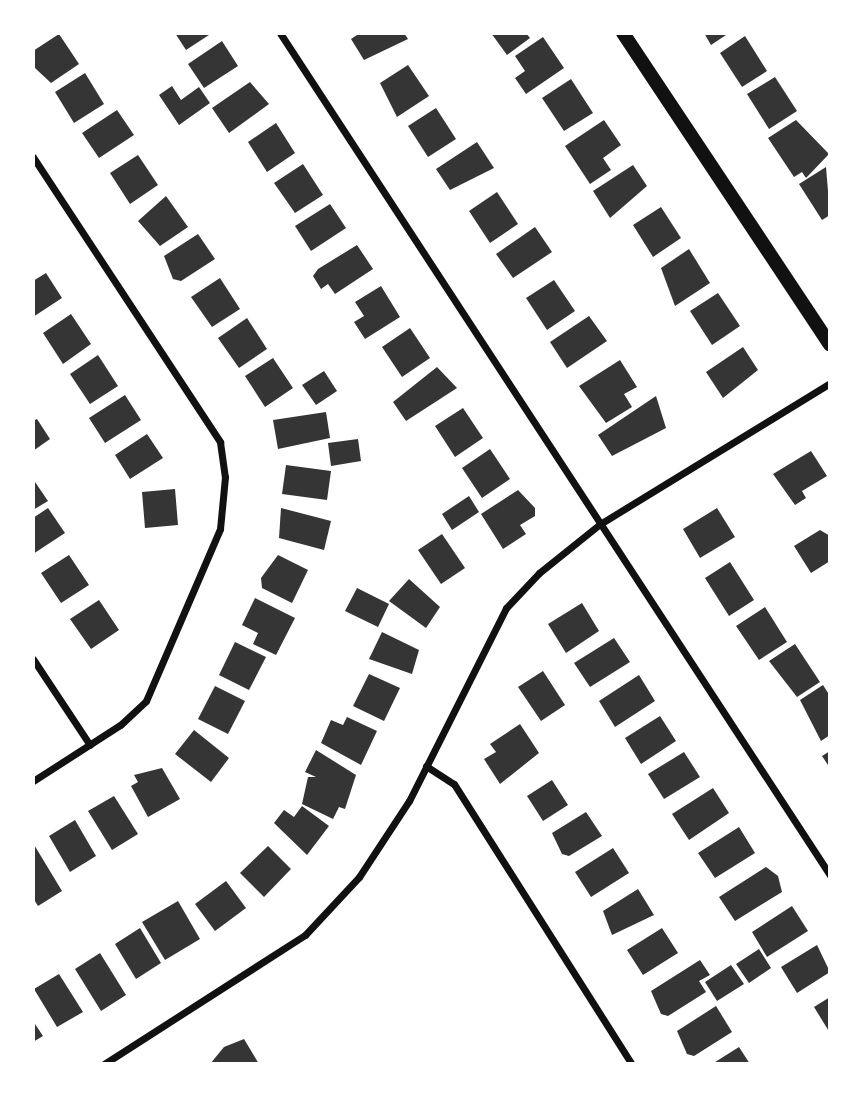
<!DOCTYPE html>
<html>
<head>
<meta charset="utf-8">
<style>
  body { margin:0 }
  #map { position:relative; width:863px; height:1097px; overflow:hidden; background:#fff; font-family:"Sofia Sans Condensed",sans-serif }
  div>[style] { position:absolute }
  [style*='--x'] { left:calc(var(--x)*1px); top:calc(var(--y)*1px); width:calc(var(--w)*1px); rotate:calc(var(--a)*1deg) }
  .building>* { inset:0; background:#353535 }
  .minor>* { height:7px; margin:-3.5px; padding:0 3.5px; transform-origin:3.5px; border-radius:3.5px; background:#111 }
  .secondary>* { height:14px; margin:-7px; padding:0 7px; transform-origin:7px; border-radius:7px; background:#111 }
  span { translate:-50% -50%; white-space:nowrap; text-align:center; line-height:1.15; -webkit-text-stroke:5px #fff; paint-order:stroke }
  .frame { position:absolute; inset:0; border:35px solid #fff; pointer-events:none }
</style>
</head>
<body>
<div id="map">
  <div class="building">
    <i style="clip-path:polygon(175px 33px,212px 33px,186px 50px)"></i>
    <i style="clip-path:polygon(360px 33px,404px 33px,408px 39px,364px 60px,351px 39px)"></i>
    <i style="clip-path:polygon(491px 33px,526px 33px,530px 38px,507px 55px)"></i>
    <i style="clip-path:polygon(704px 33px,729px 33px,711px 45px)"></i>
    <i style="clip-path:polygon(59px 34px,79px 64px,51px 83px,35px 68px,33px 51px)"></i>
    <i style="clip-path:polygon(745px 36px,767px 71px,742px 87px,720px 53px)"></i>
    <i style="clip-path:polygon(543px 37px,564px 68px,526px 94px,515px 78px,525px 71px,515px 56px)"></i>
    <i style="clip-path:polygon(222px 41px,238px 66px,204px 88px,188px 64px)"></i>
    <i style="clip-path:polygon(408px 65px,429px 96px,397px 117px,380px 83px)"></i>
    <i style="clip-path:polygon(85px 73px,104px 104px,74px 123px,55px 92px)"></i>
    <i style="clip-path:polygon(775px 77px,797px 111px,769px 129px,747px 94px)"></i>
    <i style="clip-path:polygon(571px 79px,593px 113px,564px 131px,542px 98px)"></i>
    <i style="clip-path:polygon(250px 82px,269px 104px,229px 133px,212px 108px)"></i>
    <i style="clip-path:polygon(172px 86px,181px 100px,199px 87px,210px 103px,179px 125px,159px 95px)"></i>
    <i style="clip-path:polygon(436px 108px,456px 139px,428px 157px,408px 126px)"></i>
    <i style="clip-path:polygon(117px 110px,134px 135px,99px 158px,82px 133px)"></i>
    <i style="clip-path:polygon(604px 120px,621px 145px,603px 158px,611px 170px,590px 184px,565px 146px)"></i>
    <i style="clip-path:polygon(796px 120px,829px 154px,806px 178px,802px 172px,794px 177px,768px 138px)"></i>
    <i style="clip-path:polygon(276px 123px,295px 153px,267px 172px,248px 142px)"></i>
    <i style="clip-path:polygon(477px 142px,494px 168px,450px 190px,436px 169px)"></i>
    <i style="clip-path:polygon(138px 155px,158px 185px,130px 204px,110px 173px)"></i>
    <i style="clip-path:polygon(303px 164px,323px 195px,295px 213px,274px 183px)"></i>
    <i style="clip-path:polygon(633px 165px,647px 186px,610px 218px,593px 191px)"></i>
    <i style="clip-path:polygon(826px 167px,830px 215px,822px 220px,799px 184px)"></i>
    <i style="clip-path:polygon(497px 192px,518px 224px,490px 243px,469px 211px)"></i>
    <i style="clip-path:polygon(166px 196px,188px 227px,160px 246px,138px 221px)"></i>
    <i style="clip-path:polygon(330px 204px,346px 228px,311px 251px,295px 226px)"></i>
    <i style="clip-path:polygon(661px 207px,681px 238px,653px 257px,633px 225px)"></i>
    <i style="clip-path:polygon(535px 227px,552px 252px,513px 278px,496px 254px)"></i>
    <i style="clip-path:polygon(198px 234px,215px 259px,181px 281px,173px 279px,164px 256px)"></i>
    <i style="clip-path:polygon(357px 245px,373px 269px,335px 294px,328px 284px,321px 289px,313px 276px,318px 269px)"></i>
    <i style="clip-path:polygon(689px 249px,710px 283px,675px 306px,661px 268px)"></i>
    <i style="clip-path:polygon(46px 273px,62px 298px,33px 317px,33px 281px)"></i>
    <i style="clip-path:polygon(220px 278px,240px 309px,212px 327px,191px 297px)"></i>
    <i style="clip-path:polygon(554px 280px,575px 311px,547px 330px,526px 298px)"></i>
    <i style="clip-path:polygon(381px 286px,400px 317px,365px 339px,354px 322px,364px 316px,355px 302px)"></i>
    <i style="clip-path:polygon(718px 293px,740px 326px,712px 345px,690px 311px)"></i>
    <i style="clip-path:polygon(71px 314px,91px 344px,63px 364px,43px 333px)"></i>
    <i style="clip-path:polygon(589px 316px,607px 341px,567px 368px,550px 342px)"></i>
    <i style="clip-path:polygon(247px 318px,267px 349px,239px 368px,218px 338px)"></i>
    <i style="clip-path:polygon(410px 328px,430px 358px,402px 377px,382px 347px)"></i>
    <i style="clip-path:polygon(743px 347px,758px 370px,723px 398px,706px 372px)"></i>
    <i style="clip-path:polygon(98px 355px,118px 386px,90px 404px,70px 374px)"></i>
    <i style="clip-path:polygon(273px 358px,293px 388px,265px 407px,245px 376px)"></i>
    <i style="clip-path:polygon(620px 360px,637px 387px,624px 394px,632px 407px,606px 423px,579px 386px)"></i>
    <i style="clip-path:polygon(437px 367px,457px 388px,406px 421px,393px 402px)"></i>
    <i style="clip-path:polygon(324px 371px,337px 391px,316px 405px,302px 385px)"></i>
    <i style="clip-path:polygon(125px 395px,141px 420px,105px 443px,89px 418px)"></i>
    <i style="clip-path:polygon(656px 396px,666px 428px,612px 456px,598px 435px)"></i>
    <i style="clip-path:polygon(463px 408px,483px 438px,455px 457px,435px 426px)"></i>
    <i style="clip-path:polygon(326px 412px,330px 438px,278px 449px,273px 420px)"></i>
    <i style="clip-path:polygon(37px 419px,50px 439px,33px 451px,33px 421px)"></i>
    <i style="clip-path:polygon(147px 434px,163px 458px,130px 479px,115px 455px)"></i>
    <i style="clip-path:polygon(358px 439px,361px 461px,331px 466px,328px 443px)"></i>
    <i style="clip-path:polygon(490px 449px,510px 479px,482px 498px,462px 468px)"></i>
    <i style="clip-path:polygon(811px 451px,827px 476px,802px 491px,806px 498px,795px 505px,773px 474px)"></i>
    <i style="clip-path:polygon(286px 465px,331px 471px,327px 500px,282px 494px)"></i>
    <i style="clip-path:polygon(33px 479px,48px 501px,33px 510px)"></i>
    <i style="clip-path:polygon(175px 489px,178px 525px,145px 528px,142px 492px)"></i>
    <i style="clip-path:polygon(518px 490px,535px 508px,535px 516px,520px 525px,526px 534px,503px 549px,481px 514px)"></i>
    <i style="clip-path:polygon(469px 496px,479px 512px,452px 530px,442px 514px)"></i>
    <i style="clip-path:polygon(48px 508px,65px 533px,33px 554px,33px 518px)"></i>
    <i style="clip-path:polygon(281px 508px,331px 521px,324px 550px,279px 538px)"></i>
    <i style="clip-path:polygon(717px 508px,735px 537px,700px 558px,683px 529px)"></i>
    <i style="clip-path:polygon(820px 530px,830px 536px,830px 561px,811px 573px,794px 546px)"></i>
    <i style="clip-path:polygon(442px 534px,465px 568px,441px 584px,418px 550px)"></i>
    <i style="clip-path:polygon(69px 555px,89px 585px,61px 603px,41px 573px)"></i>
    <i style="clip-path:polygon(278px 555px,308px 570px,292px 603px,262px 588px,261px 578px)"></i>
    <i style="clip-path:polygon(730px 562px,754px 600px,729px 616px,705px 578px)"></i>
    <i style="clip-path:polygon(409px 579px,440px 607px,426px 628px,389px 601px)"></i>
    <i style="clip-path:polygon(357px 588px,389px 604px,378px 627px,345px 611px)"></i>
    <i style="clip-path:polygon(255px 598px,295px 618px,276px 655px,253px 644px,258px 633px,242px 625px)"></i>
    <i style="clip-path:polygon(99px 600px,119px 630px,91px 649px,70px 619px)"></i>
    <i style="clip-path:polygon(582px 603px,599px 631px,566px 653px,548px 624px)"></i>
    <i style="clip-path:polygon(765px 607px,787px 642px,759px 660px,736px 626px)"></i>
    <i style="clip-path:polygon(382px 632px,419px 650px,412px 674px,369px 659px)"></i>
    <i style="clip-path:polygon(614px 638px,630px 662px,590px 687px,574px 663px)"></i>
    <i style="clip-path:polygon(235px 642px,266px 657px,249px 690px,219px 675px)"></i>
    <i style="clip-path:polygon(795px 644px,820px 682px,797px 697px,769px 661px)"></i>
    <i style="clip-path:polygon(543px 671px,565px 705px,541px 721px,518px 687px)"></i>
    <i style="clip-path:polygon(369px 674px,400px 688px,384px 721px,353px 706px)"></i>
    <i style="clip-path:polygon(639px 675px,655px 701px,615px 727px,599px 701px)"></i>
    <i style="clip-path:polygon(823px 685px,830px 696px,830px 735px,821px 741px,800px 700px)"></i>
    <i style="clip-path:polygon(215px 686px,245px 701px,228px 734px,198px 719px)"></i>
    <i style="clip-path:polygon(660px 716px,676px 741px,641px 764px,625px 738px)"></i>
    <i style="clip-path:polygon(347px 717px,377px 731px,361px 765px,321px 743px,331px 720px,343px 725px)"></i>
    <i style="clip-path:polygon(520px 724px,539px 753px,500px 784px,484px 759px,496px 752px,490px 744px)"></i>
    <i style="clip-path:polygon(194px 730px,229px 758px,211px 782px,175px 754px)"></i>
    <i style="clip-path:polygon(316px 750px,356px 775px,345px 809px,339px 807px,333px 819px,302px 804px,308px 777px,316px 777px,305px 772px)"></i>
    <i style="clip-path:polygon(830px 751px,830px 768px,822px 756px)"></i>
    <i style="clip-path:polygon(684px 752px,700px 777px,664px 799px,648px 774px)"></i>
    <i style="clip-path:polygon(162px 768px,180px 799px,148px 817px,131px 786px,138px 782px,134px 775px)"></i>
    <i style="clip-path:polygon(552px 780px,568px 805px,543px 821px,527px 796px)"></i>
    <i style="clip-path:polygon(713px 788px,729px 813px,689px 840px,672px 814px)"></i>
    <i style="clip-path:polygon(114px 796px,138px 834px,112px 850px,88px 811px)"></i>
    <i style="clip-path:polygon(302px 806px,329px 826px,307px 855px,274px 823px,284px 810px,294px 817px)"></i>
    <i style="clip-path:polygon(586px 812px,602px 836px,569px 856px,562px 854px,552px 833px)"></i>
    <i style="clip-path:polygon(75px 820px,96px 856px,70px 872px,49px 836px)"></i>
    <i style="clip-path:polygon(739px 827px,755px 853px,715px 878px,698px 853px)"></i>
    <i style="clip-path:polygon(33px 843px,62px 891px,38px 906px,33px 898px)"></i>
    <i style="clip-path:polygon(268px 846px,291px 869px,264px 897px,240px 873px)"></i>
    <i style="clip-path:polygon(613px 848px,629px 873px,591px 897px,575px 872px)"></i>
    <i style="clip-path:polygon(766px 867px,778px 876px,782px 892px,735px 921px,719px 897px)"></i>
    <i style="clip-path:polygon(226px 881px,246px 908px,215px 931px,195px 904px)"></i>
    <i style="clip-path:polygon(638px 889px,654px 915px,612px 935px,603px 911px)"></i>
    <i style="clip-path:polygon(178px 901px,200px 939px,165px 960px,142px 922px)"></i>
    <i style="clip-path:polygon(792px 906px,808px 931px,767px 957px,752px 932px)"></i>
    <i style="clip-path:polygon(140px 928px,161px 963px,136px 979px,115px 944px)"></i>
    <i style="clip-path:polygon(662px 928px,678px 953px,643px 975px,627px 950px)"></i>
    <i style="clip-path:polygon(817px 945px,830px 972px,797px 993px,781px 967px)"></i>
    <i style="clip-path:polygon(759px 949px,771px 968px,749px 983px,736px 964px)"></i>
    <i style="clip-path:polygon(100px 953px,126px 995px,101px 1011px,75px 969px)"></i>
    <i style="clip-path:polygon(700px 960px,710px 975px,699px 981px,706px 992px,668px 1016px,661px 1014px,651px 991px)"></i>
    <i style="clip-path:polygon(731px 965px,744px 984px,717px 1001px,705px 982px)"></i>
    <i style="clip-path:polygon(59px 974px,83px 1012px,57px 1027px,34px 989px)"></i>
    <i style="clip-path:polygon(830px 997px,830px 1033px,814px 1007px)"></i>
    <i style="clip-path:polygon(716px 1006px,732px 1032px,694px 1056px,687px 1054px,677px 1031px)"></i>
    <i style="clip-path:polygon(33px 1021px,43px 1036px,33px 1042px)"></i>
    <i style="clip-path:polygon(244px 1039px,259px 1064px,210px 1064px,224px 1047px)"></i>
    <i style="clip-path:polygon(739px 1047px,750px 1064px,712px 1064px)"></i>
  </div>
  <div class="minor">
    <i style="--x:280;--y:33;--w:1006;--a:56.85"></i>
    <i style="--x:33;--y:157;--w:341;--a:56.7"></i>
    <i style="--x:220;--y:442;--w:35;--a:82"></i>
    <i style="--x:225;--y:477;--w:52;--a:95.5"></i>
    <i style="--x:220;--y:529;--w:187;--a:113.3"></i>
    <i style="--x:146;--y:701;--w:35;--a:137"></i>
    <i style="--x:120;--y:725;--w:103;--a:147.2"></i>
    <i style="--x:33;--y:659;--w:103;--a:56.5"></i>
    <i style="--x:426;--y:766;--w:33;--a:33"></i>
    <i style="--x:454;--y:784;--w:332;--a:57.6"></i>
    <i style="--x:104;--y:1064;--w:239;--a:-32.7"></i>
    <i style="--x:305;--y:935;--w:79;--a:-47"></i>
    <i style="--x:359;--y:877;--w:91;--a:-56.7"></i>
    <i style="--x:409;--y:801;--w:216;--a:-63.3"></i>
    <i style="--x:506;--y:608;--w:48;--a:-46.7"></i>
    <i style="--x:539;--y:573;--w:78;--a:-38.8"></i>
    <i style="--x:600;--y:524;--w:270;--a:-31.5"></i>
  </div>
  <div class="secondary">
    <i style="--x:623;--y:33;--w:374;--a:56.4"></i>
  </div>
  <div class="frame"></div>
</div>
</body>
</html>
